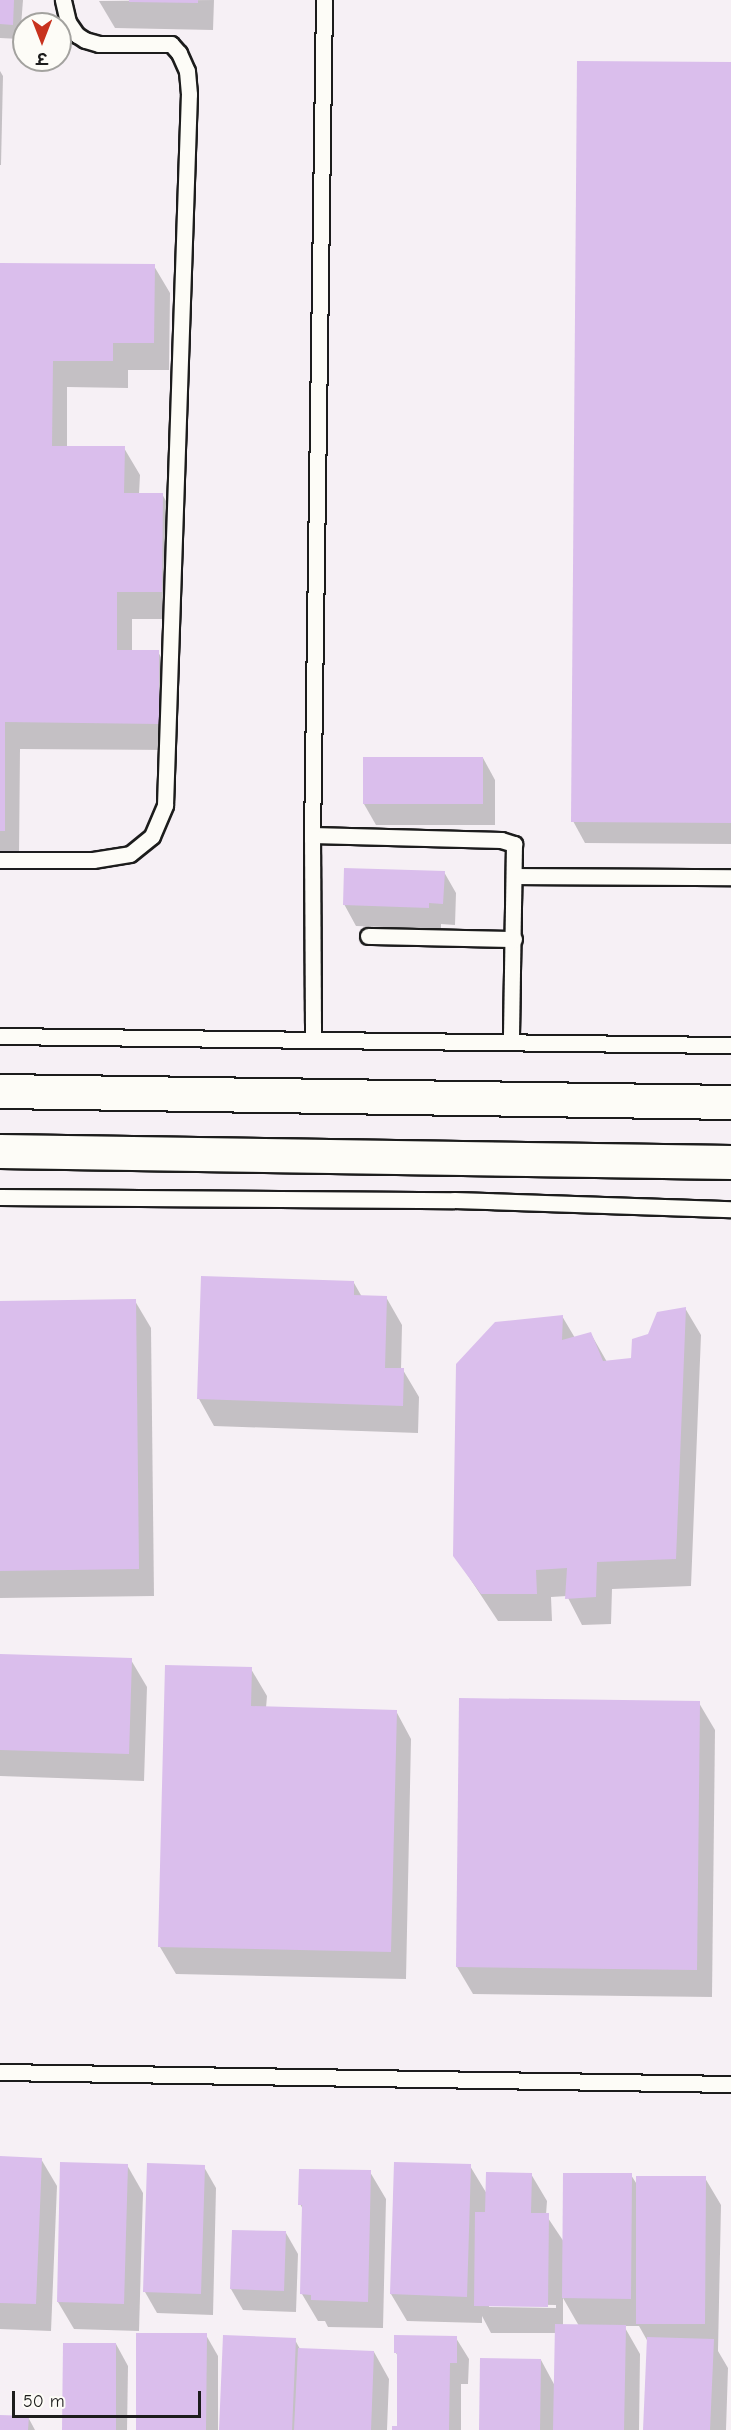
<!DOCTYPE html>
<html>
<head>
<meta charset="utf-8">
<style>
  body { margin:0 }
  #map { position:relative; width:731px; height:2430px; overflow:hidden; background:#f6f0f5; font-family:"Comic Neue","Playpen Sans Deva",sans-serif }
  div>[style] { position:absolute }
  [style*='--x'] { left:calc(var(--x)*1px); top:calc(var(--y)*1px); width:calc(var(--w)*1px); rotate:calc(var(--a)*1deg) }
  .shadow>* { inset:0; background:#0003 }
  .building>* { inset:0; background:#dabeec }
  .roads { filter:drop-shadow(2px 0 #1c1c1c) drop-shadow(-2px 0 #1c1c1c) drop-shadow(0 2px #1c1c1c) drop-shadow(0 -2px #1c1c1c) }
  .lane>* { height:15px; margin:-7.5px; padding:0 7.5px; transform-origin:7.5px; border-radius:7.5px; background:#fdfcf7 }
  .secondary>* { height:33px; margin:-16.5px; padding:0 16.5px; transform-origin:16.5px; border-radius:16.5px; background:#fdfcf7 }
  span { translate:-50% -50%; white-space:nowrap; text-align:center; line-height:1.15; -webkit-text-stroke:5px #fdfcf7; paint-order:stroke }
  .north { position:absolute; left:12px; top:12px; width:60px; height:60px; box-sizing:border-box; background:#fdfcf7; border:2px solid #a3a29f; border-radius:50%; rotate:180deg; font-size:16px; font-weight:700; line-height:24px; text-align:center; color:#1c1c1c }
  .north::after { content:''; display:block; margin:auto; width:21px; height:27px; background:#c8321e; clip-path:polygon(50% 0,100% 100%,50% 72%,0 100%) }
  .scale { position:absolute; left:12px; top:2391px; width:189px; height:27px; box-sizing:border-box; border:3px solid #1c1c1c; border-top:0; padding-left:8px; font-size:18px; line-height:21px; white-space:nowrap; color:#1c1c1c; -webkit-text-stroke:4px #fdfcf7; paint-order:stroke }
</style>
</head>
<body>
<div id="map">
  <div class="shadow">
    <i style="clip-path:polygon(0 0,23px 0,20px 39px,0 38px)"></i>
    <i style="clip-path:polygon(214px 0,213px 30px,115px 28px,99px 1px)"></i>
    <i style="clip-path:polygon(731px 63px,731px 844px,585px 843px,573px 821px)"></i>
    <i style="clip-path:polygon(0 71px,3px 76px,1px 165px,0 165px)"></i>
    <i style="clip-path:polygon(0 264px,154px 266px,170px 293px,169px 370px,128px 370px,128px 388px,67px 387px,67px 447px,124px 448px,140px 475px,139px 494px,162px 494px,178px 522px,177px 619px,132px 619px,132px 652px,158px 652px,174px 679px,173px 750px,20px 749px,19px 858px,0 858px)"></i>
    <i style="clip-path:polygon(483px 758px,495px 780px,495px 825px,376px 825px,364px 804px)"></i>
    <i style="clip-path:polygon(444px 872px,456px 893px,455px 925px,441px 924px,441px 929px,356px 926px,344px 904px)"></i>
    <i style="clip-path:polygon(354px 1283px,362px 1297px,386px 1297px,402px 1325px,401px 1370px,403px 1370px,419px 1397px,418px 1433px,214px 1426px,199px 1399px)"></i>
    <i style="clip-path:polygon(135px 1301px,151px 1328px,154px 1596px,0 1598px,0 1302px)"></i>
    <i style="clip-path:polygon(685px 1308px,701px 1335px,691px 1586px,612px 1589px,611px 1624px,582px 1625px,567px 1596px,551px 1597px,552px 1621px,498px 1621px,455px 1556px,562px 1316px,575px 1338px,591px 1334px,607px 1362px,632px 1359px,649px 1335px)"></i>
    <i style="clip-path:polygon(0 1655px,131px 1660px,147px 1687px,144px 1781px,0 1776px)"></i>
    <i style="clip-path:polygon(251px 1669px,267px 1696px,266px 1708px,396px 1711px,411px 1739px,406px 1979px,176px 1974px,160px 1947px)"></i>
    <i style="clip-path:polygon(460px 1700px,699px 1703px,715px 1730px,712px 1997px,473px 1994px,457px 1967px)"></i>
    <i style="clip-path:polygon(0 2157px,41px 2159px,57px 2186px,51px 2331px,0 2329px)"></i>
    <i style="clip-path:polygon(62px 2163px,127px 2165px,143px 2193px,139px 2331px,74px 2329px,58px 2302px)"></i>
    <i style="clip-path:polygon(evenodd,470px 2166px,487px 2194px,531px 2174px,547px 2201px,546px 2215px,564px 2242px,631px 2175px,638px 2186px,705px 2178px,721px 2205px,718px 2351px,728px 2368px,726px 2430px,644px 2430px,648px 2342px,639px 2326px,624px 2326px,640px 2354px,639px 2430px,480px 2430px,541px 2360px,555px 2386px,556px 2333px,491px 2333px,482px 2316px,482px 2323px,407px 2321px,391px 2294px,470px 2166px,563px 2298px,579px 2326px,563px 2325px,563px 2298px,470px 2166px,489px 2304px,556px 2305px,556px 2308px,489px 2307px,489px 2304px)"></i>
    <i style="clip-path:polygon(204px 2167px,216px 2188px,213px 2315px,157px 2313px,145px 2292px)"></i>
    <i style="clip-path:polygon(370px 2172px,386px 2199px,383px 2328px,328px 2327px,325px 2321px,318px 2321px,302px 2294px,304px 2211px,300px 2204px)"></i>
    <i style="clip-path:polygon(286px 2233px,298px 2254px,296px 2312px,243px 2310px,231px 2289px)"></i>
    <i style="clip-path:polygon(206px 2335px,218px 2356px,218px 2430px,138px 2430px)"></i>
    <i style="clip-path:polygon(396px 2337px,456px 2338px,469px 2359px,468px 2384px,461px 2384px,461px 2430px,393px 2430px,398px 2428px,399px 2358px,396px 2353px)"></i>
    <i style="clip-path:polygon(295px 2340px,300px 2349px,374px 2352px,389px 2379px,387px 2430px,221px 2430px)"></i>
    <i style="clip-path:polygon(116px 2344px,128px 2366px,127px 2430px,63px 2430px)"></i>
    <i style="clip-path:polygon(0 2417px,28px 2417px,35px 2430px,0 2430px)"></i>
  </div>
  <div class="building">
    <i style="clip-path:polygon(0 0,14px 0,13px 25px,0 24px)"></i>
    <i style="clip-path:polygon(129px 0,198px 0,198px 3px,129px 2px)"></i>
    <i style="clip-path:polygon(577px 61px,731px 62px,731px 823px,571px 822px)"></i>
    <i style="clip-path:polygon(0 263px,155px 264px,154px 343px,113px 343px,113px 361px,53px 361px,52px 446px,125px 446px,124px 493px,163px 493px,162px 592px,117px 592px,117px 650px,159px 650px,159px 724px,5px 722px,5px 831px,0 831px)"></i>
    <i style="clip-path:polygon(363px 757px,483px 757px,483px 804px,363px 804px)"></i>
    <i style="clip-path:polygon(344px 868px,445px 871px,443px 904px,429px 903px,429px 908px,343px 905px)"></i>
    <i style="clip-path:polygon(201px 1276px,354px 1281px,354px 1295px,387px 1296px,385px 1368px,404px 1368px,403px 1406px,197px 1399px)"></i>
    <i style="clip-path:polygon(136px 1299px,139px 1569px,0 1571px,0 1301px)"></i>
    <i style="clip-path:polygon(686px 1307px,676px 1559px,597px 1562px,596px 1597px,565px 1599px,567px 1568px,536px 1570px,537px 1594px,481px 1594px,453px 1556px,456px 1364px,495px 1322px,563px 1315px,562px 1340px,591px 1332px,603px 1361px,631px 1358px,632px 1339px,648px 1334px,657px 1312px)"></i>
    <i style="clip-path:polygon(0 1654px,132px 1658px,129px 1754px,0 1750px)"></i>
    <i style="clip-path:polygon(165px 1665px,252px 1667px,251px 1706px,397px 1710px,391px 1952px,158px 1947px)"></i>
    <i style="clip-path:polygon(459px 1698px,700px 1701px,697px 1970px,456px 1967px)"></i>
    <i style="clip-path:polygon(0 2156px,42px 2158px,36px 2304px,0 2303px)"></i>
    <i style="clip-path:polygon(60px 2162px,128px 2164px,124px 2304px,57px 2302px)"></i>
    <i style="clip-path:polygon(394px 2162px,471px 2164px,467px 2297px,390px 2294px)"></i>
    <i style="clip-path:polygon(147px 2163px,205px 2165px,201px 2294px,143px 2292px)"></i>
    <i style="clip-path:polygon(299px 2169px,371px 2170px,368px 2302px,311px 2300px,311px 2295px,300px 2294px,302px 2205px,298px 2205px)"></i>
    <i style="clip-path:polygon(486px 2172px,532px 2173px,531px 2213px,549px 2213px,548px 2307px,474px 2306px,475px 2212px,485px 2212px)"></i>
    <i style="clip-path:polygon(563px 2173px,632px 2173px,631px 2299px,562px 2298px)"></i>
    <i style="clip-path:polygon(636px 2176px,706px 2176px,705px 2324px,636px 2324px)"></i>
    <i style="clip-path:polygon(232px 2230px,286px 2231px,284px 2291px,230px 2289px)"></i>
    <i style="clip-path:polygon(555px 2324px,626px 2325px,624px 2430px,553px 2430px)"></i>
    <i style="clip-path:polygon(136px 2333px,207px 2333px,206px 2430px,136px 2430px)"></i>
    <i style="clip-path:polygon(223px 2335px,296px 2338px,292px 2430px,219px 2430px)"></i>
    <i style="clip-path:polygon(394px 2335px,457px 2336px,457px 2363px,450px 2363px,449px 2430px,392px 2430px,392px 2426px,397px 2426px,397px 2353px,394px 2353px)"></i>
    <i style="clip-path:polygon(647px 2337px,714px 2339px,710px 2430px,643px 2430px)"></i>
    <i style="clip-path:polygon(63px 2343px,116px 2343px,116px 2430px,62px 2430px)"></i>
    <i style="clip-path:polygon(298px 2348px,374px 2351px,371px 2430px,294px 2430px)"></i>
    <i style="clip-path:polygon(480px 2358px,541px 2359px,540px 2430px,479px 2430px)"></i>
    <i style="clip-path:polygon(0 2415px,29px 2416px,28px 2430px,0 2430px)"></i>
  </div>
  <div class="roads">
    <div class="lane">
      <i style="--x:324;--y:0;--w:835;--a:90.82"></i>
      <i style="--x:312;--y:835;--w:189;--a:1.5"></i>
      <i style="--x:501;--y:840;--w:14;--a:17"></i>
      <i style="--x:514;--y:844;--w:198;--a:90.9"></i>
      <i style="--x:312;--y:835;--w:205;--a:89.7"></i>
      <i style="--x:0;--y:860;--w:93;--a:0"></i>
      <i style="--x:93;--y:860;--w:37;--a:-9"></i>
      <i style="--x:130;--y:854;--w:28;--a:-39"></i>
      <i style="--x:152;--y:836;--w:34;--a:-67"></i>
      <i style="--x:165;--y:805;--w:711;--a:-88.07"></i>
      <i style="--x:189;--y:94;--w:23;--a:-95"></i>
      <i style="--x:187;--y:71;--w:20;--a:-114"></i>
      <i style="--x:179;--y:53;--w:12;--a:-132"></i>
      <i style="--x:171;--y:44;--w:72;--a:180"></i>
      <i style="--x:99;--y:44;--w:15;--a:-164"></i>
      <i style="--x:85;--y:40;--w:9;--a:-148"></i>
      <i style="--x:77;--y:35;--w:16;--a:-125"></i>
      <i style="--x:68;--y:22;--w:23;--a:-103"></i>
      <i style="--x:516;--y:876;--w:215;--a:0.3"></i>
      <i style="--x:368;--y:936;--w:146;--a:1.2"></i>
      <i style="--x:0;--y:1036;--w:731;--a:0.71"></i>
      <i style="--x:0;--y:1197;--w:454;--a:0.4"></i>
      <i style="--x:454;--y:1200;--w:277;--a:1.9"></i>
      <i style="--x:0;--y:2072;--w:731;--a:0.94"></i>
    </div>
    <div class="secondary">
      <i style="--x:0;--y:1091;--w:731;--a:0.86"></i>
      <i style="--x:0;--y:1151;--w:731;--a:0.86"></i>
    </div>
  </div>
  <div class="north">उ</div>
  <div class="scale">50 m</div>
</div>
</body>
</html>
